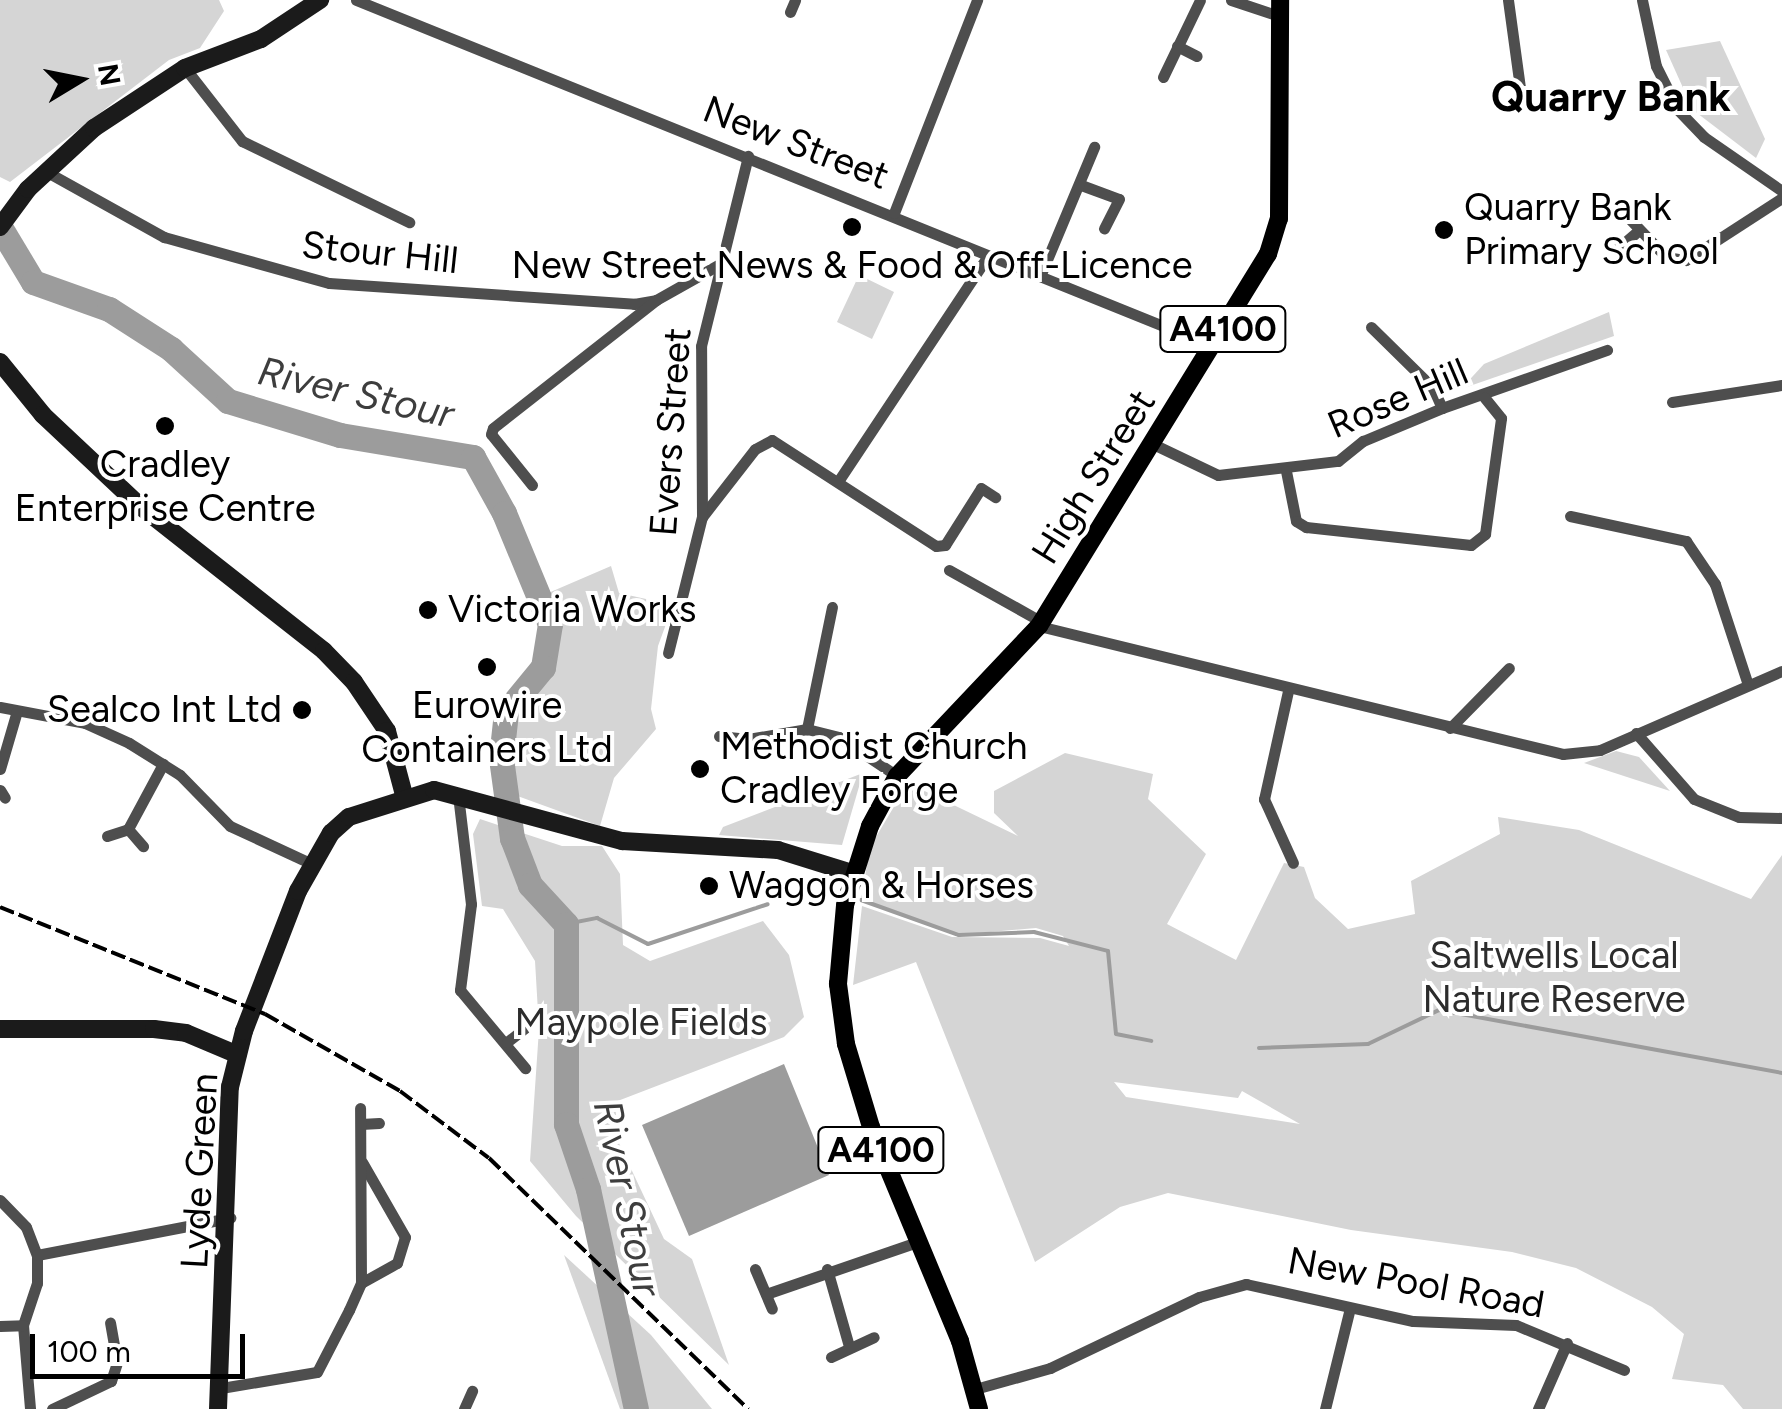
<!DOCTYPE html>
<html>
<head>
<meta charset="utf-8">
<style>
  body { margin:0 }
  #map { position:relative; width:1782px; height:1409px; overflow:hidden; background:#fff; font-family:Figtree,sans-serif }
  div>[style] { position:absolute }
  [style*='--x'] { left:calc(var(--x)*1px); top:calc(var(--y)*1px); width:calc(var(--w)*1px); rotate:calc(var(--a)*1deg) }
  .green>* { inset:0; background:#d5d5d5 }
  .water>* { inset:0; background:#9c9c9c }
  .stream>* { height:4px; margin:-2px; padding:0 2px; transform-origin:2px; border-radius:2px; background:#9c9c9c }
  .river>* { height:25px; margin:-12.5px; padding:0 12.5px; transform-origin:12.5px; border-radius:12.5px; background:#9c9c9c }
  .street>* { height:11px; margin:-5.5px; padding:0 5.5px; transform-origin:5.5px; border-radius:5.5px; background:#4e4e4e }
  .secondary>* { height:18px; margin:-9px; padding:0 9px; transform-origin:9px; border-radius:9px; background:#1b1b1b }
  .primary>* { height:18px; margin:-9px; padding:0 9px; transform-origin:9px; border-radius:9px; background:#000 }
  .rail>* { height:4px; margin-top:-2px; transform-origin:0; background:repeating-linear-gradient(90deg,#000 0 15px,transparent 0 20px) }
  .dots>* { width:28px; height:28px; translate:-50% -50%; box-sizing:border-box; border:5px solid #fff; border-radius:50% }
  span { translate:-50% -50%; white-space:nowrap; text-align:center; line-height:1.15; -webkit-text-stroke:8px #fff; paint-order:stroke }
  .shield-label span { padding:2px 8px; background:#fff; border:2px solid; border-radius:8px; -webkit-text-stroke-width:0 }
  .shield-label { font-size:35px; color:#000; font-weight:700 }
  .street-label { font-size:38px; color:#000 }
  .poi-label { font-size:38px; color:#000 }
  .left { translate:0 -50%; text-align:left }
  .right { translate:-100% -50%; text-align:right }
  .park-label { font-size:38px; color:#2c2c2c }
  .water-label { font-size:40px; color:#3d3d3d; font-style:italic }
  .quarter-label { font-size:42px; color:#000; font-weight:700 }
  .north { position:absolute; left:30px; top:30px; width:100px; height:100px; -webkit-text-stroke:8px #fff; paint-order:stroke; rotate:80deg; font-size:28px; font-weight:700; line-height:40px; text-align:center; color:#000 }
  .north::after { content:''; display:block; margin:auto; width:35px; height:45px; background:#000; clip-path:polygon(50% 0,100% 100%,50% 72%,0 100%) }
  .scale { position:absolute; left:30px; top:1334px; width:215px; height:45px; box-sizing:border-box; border:5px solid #000; border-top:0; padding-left:12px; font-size:30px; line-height:35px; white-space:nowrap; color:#000; -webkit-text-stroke:8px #fff; paint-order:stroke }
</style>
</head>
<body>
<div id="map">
  <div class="green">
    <i style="clip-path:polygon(0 0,219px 0,224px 11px,200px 48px,169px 60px,10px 182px,0 177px)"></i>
    <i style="clip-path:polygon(1720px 41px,1765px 139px,1756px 158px,1693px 110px,1666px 50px)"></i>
    <i style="clip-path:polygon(859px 275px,894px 292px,872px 339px,837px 322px)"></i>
    <i style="clip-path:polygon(1609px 312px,1614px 336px,1461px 389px,1484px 364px)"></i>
    <i style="clip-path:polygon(611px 566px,619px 593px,673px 605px,658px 646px,651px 709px,656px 729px,614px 778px,600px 826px,512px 794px,501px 758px,506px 712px,543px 667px,550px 624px,539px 597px)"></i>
    <i style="clip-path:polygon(1616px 751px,1639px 757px,1670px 791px,1584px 763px)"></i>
    <i style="clip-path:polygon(evenodd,1065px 753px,1153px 774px,1148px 799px,1206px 854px,1167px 924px,1236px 960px,1284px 863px,1304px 867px,1315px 898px,1348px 929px,1415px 914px,1411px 881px,1500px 834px,1498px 817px,1579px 830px,1751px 899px,1782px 855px,1782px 1409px,1743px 1409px,1723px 1385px,1672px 1379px,1684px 1334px,1652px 1307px,1576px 1268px,1512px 1252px,1351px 1230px,1168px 1193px,1120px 1207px,1035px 1262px,916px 962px,853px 985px,862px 906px,952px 937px,1040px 938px,1069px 946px,1063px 936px,1036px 928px,956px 935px,861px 900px,870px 847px,908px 783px,1018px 836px,994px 813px,994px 791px,1065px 753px,1114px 1082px,1238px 1098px,1242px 1091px,1300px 1124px,1126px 1097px,1114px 1082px)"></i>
    <i style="clip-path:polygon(863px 773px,842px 845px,719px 835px,723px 827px)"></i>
    <i style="clip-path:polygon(480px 819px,562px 846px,602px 846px,620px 874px,623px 945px,650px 961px,763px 921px,789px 955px,804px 1017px,784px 1037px,615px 1102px,618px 1141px,664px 1239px,692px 1259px,729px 1365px,576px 1216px,530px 1161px,539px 1029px,535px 961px,503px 909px,482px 906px,473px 834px)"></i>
    <i style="clip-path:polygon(564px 1255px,651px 1335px,712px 1409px,620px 1409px)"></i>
  </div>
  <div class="water">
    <i style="clip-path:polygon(784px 1064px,829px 1175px,689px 1236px,642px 1125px)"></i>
  </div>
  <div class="stream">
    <i style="--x:861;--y:900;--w:104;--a:19.7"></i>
    <i style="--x:959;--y:935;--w:75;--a:-2.3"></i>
    <i style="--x:1034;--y:932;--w:76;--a:14.4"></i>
    <i style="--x:1108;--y:951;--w:83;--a:84.5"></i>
    <i style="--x:1116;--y:1034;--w:36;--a:11"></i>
    <i style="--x:566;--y:924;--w:32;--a:-11"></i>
    <i style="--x:597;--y:918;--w:57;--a:27"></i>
    <i style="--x:648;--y:944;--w:126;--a:-18.4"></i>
    <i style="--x:1259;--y:1048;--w:109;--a:-2.1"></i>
    <i style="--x:1368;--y:1044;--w:79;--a:-25.6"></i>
    <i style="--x:1439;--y:1010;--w:349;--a:10.4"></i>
  </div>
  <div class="river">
    <i style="--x:0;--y:227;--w:64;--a:59"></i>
    <i style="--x:33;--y:282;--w:81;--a:19.6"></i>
    <i style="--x:109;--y:309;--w:74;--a:32.8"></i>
    <i style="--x:171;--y:349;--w:77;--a:42.4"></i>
    <i style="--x:228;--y:401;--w:117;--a:16.9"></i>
    <i style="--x:340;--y:435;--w:135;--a:9.4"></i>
    <i style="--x:473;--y:457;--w:64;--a:61"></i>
    <i style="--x:504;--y:513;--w:120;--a:67.5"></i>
    <i style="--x:550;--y:624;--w:44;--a:99.2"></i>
    <i style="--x:543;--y:667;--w:58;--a:129.4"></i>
    <i style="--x:506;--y:712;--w:46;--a:96.2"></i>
    <i style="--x:501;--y:758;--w:81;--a:82.2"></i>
    <i style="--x:512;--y:838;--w:50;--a:69"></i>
    <i style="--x:530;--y:885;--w:53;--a:47.3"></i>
    <i style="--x:566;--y:924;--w:200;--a:90"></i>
    <i style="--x:566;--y:1124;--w:69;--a:71.3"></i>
    <i style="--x:588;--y:1189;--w:225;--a:77.7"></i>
  </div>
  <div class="street">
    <i style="--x:356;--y:0;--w:924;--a:21.99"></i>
    <i style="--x:1231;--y:0;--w:47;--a:18.4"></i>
    <i style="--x:1508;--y:0;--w:89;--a:82.2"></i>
    <i style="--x:1642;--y:0;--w:67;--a:78"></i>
    <i style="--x:1656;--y:66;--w:49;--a:63.4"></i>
    <i style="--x:1678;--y:110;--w:37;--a:46"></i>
    <i style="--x:1704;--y:137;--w:95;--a:34.7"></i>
    <i style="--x:790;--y:12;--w:13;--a:-67"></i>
    <i style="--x:1177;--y:46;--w:22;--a:27"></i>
    <i style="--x:185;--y:68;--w:93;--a:52"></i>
    <i style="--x:242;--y:141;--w:186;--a:25.9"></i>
    <i style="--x:1163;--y:77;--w:85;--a:-64.3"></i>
    <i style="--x:47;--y:172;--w:134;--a:29.1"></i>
    <i style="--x:164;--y:237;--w:171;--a:15.6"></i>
    <i style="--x:329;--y:283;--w:306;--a:3.9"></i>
    <i style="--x:634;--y:304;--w:22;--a:-10"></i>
    <i style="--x:656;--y:300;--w:71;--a:-29.4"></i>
    <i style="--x:1081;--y:185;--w:40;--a:20.2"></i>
    <i style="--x:1119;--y:199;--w:33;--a:117"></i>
    <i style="--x:894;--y:213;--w:229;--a:-68.7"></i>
    <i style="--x:1624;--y:213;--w:61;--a:46.3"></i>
    <i style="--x:1666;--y:257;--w:20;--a:9"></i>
    <i style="--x:1686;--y:260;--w:114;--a:-32.9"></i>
    <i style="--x:1616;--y:250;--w:30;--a:-41"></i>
    <i style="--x:1041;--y:274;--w:138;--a:-67.3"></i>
    <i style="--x:1371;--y:327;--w:87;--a:44.5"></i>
    <i style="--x:1433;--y:388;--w:22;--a:66"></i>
    <i style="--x:1672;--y:402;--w:111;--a:-8.8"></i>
    <i style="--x:1153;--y:444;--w:72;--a:25.5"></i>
    <i style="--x:1218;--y:475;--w:121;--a:-6.7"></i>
    <i style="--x:1338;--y:461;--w:32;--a:-39"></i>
    <i style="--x:1363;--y:441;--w:86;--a:-22.7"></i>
    <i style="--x:1442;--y:408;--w:175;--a:-19.4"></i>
    <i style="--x:1286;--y:471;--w:51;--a:78.7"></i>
    <i style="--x:1296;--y:521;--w:12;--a:31"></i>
    <i style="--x:1306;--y:527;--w:166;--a:6.2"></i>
    <i style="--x:1471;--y:545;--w:18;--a:-38"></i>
    <i style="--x:1485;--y:534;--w:117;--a:-82.1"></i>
    <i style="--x:1501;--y:418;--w:26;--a:-129"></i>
    <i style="--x:839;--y:480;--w:268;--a:-56.4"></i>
    <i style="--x:532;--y:485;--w:65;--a:-128.8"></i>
    <i style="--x:491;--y:434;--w:6;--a:-72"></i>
    <i style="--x:493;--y:428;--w:207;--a:-38.1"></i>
    <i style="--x:1570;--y:516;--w:119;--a:12.2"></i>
    <i style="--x:1686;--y:541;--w:52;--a:56"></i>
    <i style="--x:1715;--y:584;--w:103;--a:71.9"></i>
    <i style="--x:702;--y:517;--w:86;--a:-52.1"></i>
    <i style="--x:755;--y:449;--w:19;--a:-28"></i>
    <i style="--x:772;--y:440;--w:195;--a:32.9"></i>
    <i style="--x:936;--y:546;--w:9;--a:-6"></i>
    <i style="--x:945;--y:545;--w:67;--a:-57.7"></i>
    <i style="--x:981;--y:488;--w:17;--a:33"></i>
    <i style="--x:949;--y:570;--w:107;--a:29.2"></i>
    <i style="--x:832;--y:607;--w:125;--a:101.6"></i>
    <i style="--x:807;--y:729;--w:33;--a:14"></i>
    <i style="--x:839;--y:737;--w:70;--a:33.9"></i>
    <i style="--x:1039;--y:626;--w:539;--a:13.73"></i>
    <i style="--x:1563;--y:754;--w:37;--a:-6"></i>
    <i style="--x:1600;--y:750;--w:198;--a:-23.5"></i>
    <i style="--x:668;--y:653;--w:140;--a:-76"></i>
    <i style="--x:702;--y:517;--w:171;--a:-90.3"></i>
    <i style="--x:701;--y:346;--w:196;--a:-76.1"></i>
    <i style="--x:1288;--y:691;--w:111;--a:102.5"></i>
    <i style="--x:1264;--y:799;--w:70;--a:65.6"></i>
    <i style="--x:0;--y:707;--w:86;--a:10.7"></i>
    <i style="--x:85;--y:723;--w:48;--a:24.4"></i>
    <i style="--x:129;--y:743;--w:60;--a:32.1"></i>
    <i style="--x:180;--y:775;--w:71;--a:45.6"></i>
    <i style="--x:230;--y:826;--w:88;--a:24.8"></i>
    <i style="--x:1450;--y:728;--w:84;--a:-45.5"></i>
    <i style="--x:1636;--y:733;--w:88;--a:48.7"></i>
    <i style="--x:1694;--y:799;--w:48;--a:21.8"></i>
    <i style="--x:1739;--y:817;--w:43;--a:1.3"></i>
    <i style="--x:719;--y:736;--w:29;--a:6"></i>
    <i style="--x:748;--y:739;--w:60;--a:-9.6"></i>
    <i style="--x:0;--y:769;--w:60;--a:-73.7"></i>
    <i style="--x:0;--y:790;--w:9;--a:58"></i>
    <i style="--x:458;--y:795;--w:110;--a:83.2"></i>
    <i style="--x:471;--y:904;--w:87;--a:97.3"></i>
    <i style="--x:460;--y:990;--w:102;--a:50.2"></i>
    <i style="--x:128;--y:829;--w:74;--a:-61.7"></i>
    <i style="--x:107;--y:836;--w:22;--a:-18"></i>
    <i style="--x:128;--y:829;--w:23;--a:49"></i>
    <i style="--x:507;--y:1042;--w:24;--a:-38"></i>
    <i style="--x:361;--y:1124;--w:18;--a:-3"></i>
    <i style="--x:0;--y:1200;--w:37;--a:46"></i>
    <i style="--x:26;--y:1227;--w:30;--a:69"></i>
    <i style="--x:37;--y:1255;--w:28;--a:90"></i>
    <i style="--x:37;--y:1283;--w:44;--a:108.4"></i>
    <i style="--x:23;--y:1325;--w:84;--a:85.2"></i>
    <i style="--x:37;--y:1255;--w:197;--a:-10.9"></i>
    <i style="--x:755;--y:1269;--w:43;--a:67"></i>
    <i style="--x:827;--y:1269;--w:80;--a:74.1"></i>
    <i style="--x:361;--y:1283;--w:41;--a:-29.1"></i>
    <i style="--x:397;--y:1263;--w:27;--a:-73"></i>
    <i style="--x:405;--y:1237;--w:86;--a:-119.8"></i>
    <i style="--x:766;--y:1294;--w:163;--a:-19"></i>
    <i style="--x:0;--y:1326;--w:23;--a:-2"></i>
    <i style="--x:831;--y:1357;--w:47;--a:-24.9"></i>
    <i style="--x:215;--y:1389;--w:103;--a:-9.5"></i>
    <i style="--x:317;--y:1372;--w:70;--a:-62.7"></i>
    <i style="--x:349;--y:1310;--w:30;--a:-66"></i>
    <i style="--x:361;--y:1283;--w:175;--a:-90.3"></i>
    <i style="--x:975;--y:1389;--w:78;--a:-15.6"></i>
    <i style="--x:1050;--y:1368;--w:165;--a:-25.5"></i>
    <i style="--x:1199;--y:1297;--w:49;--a:-15.5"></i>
    <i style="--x:1246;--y:1284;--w:171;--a:12.5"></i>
    <i style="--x:1413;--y:1321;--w:103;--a:2.2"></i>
    <i style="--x:1516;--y:1325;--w:117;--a:22.6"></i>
    <i style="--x:52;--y:1409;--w:65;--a:-25.4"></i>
    <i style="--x:111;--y:1381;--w:20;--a:-72"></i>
    <i style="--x:117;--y:1362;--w:40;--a:-100"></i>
    <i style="--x:464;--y:1409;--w:20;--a:-66"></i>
    <i style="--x:1325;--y:1409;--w:104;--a:-76.1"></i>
    <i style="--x:1538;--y:1409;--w:72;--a:-66.3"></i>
  </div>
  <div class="secondary">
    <i style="--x:0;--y:227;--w:47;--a:-53.6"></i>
    <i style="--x:28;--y:189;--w:90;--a:-42.7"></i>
    <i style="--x:94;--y:128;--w:109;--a:-33.4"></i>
    <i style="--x:185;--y:68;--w:81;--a:-20.9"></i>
    <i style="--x:261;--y:39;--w:71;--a:-33.5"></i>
    <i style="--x:0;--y:362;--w:68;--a:50.9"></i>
    <i style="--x:43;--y:415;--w:133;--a:43.2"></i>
    <i style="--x:140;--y:506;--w:234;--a:38.2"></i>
    <i style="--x:324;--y:651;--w:43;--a:45.9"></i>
    <i style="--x:354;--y:682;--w:59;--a:56"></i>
    <i style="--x:387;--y:731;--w:66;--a:75.1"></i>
    <i style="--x:0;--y:1029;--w:154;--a:0"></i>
    <i style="--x:154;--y:1029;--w:32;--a:7"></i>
    <i style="--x:186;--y:1033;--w:56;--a:22.9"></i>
    <i style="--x:218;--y:1409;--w:322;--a:-87.9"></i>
    <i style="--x:230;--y:1087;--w:58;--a:-76"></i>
    <i style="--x:244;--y:1031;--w:150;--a:-68.9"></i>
    <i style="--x:298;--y:891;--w:67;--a:-60.4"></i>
    <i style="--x:331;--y:833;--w:24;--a:-42"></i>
    <i style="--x:349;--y:817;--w:89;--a:-17.6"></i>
    <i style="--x:434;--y:790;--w:195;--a:15.2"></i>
    <i style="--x:622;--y:841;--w:156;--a:3.3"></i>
    <i style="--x:778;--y:850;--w:77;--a:17.3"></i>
  </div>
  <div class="primary">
    <i style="--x:979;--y:1409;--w:71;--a:-105.6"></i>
    <i style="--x:960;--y:1341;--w:232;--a:-112.6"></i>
    <i style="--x:871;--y:1127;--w:87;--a:-106.8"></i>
    <i style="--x:846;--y:1044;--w:61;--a:-97.6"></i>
    <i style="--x:838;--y:984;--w:79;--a:-84.9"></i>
    <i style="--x:845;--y:905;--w:83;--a:-72.4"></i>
    <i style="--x:870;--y:826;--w:57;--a:-61.6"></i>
    <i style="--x:897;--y:776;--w:207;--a:-46.6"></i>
    <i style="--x:1039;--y:626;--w:437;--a:-58.4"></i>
    <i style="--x:1268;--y:254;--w:37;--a:-73"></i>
    <i style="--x:1279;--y:219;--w:219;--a:-89.7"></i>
  </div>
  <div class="rail">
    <i style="--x:0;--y:907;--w:286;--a:22"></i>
    <i style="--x:265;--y:1014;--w:155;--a:29.7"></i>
    <i style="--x:400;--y:1091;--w:111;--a:37"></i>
    <i style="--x:489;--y:1158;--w:361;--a:44.1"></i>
  </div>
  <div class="dots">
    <i style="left:852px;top:227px;background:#000"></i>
    <i style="left:1444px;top:230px;background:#000"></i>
    <i style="left:165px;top:426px;background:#000"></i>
    <i style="left:428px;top:610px;background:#000"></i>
    <i style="left:487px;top:667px;background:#000"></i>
    <i style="left:302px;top:710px;background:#000"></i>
    <i style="left:700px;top:769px;background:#000"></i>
    <i style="left:709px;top:886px;background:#000"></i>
  </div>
  <div class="shield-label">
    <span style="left:1223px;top:329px">A4100</span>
    <span style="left:881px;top:1150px">A4100</span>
  </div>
  <div class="street-label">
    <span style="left:796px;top:143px;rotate:21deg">New Street</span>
    <span style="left:380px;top:253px;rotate:6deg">Stour Hill</span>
    <span style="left:1398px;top:399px;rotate:-23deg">Rose Hill</span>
    <span style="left:671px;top:432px;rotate:-86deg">Evers Street</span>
    <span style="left:1094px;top:477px;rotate:-58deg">High Street</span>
    <span style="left:200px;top:1171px;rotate:-87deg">Lyde Green</span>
    <span style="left:1416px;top:1283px;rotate:10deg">New Pool Road</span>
  </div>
  <div class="poi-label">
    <span class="left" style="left:1464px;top:230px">Quarry Bank<br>Primary School</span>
    <span style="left:852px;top:266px">New Street News &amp; Food &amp; Off-Licence</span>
    <span style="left:165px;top:487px">Cradley<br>Enterprise Centre</span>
    <span class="left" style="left:448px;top:610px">Victoria Works</span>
    <span style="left:487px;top:728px">Eurowire<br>Containers Ltd</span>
    <span class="right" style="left:282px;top:710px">Sealco Int Ltd</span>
    <span class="left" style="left:720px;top:769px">Methodist Church<br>Cradley Forge</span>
    <span class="left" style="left:729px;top:886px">Waggon &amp; Horses</span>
  </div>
  <div class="park-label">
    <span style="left:1554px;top:978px">Saltwells Local<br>Nature Reserve</span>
    <span style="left:641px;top:1023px">Maypole Fields</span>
  </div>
  <div class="water-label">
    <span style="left:356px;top:392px;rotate:13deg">River Stour</span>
    <span style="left:628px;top:1198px;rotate:78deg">River Stour</span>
  </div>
  <div class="quarter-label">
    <span style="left:1611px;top:97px">Quarry Bank</span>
  </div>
  <div class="north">N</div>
  <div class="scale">100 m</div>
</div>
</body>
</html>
